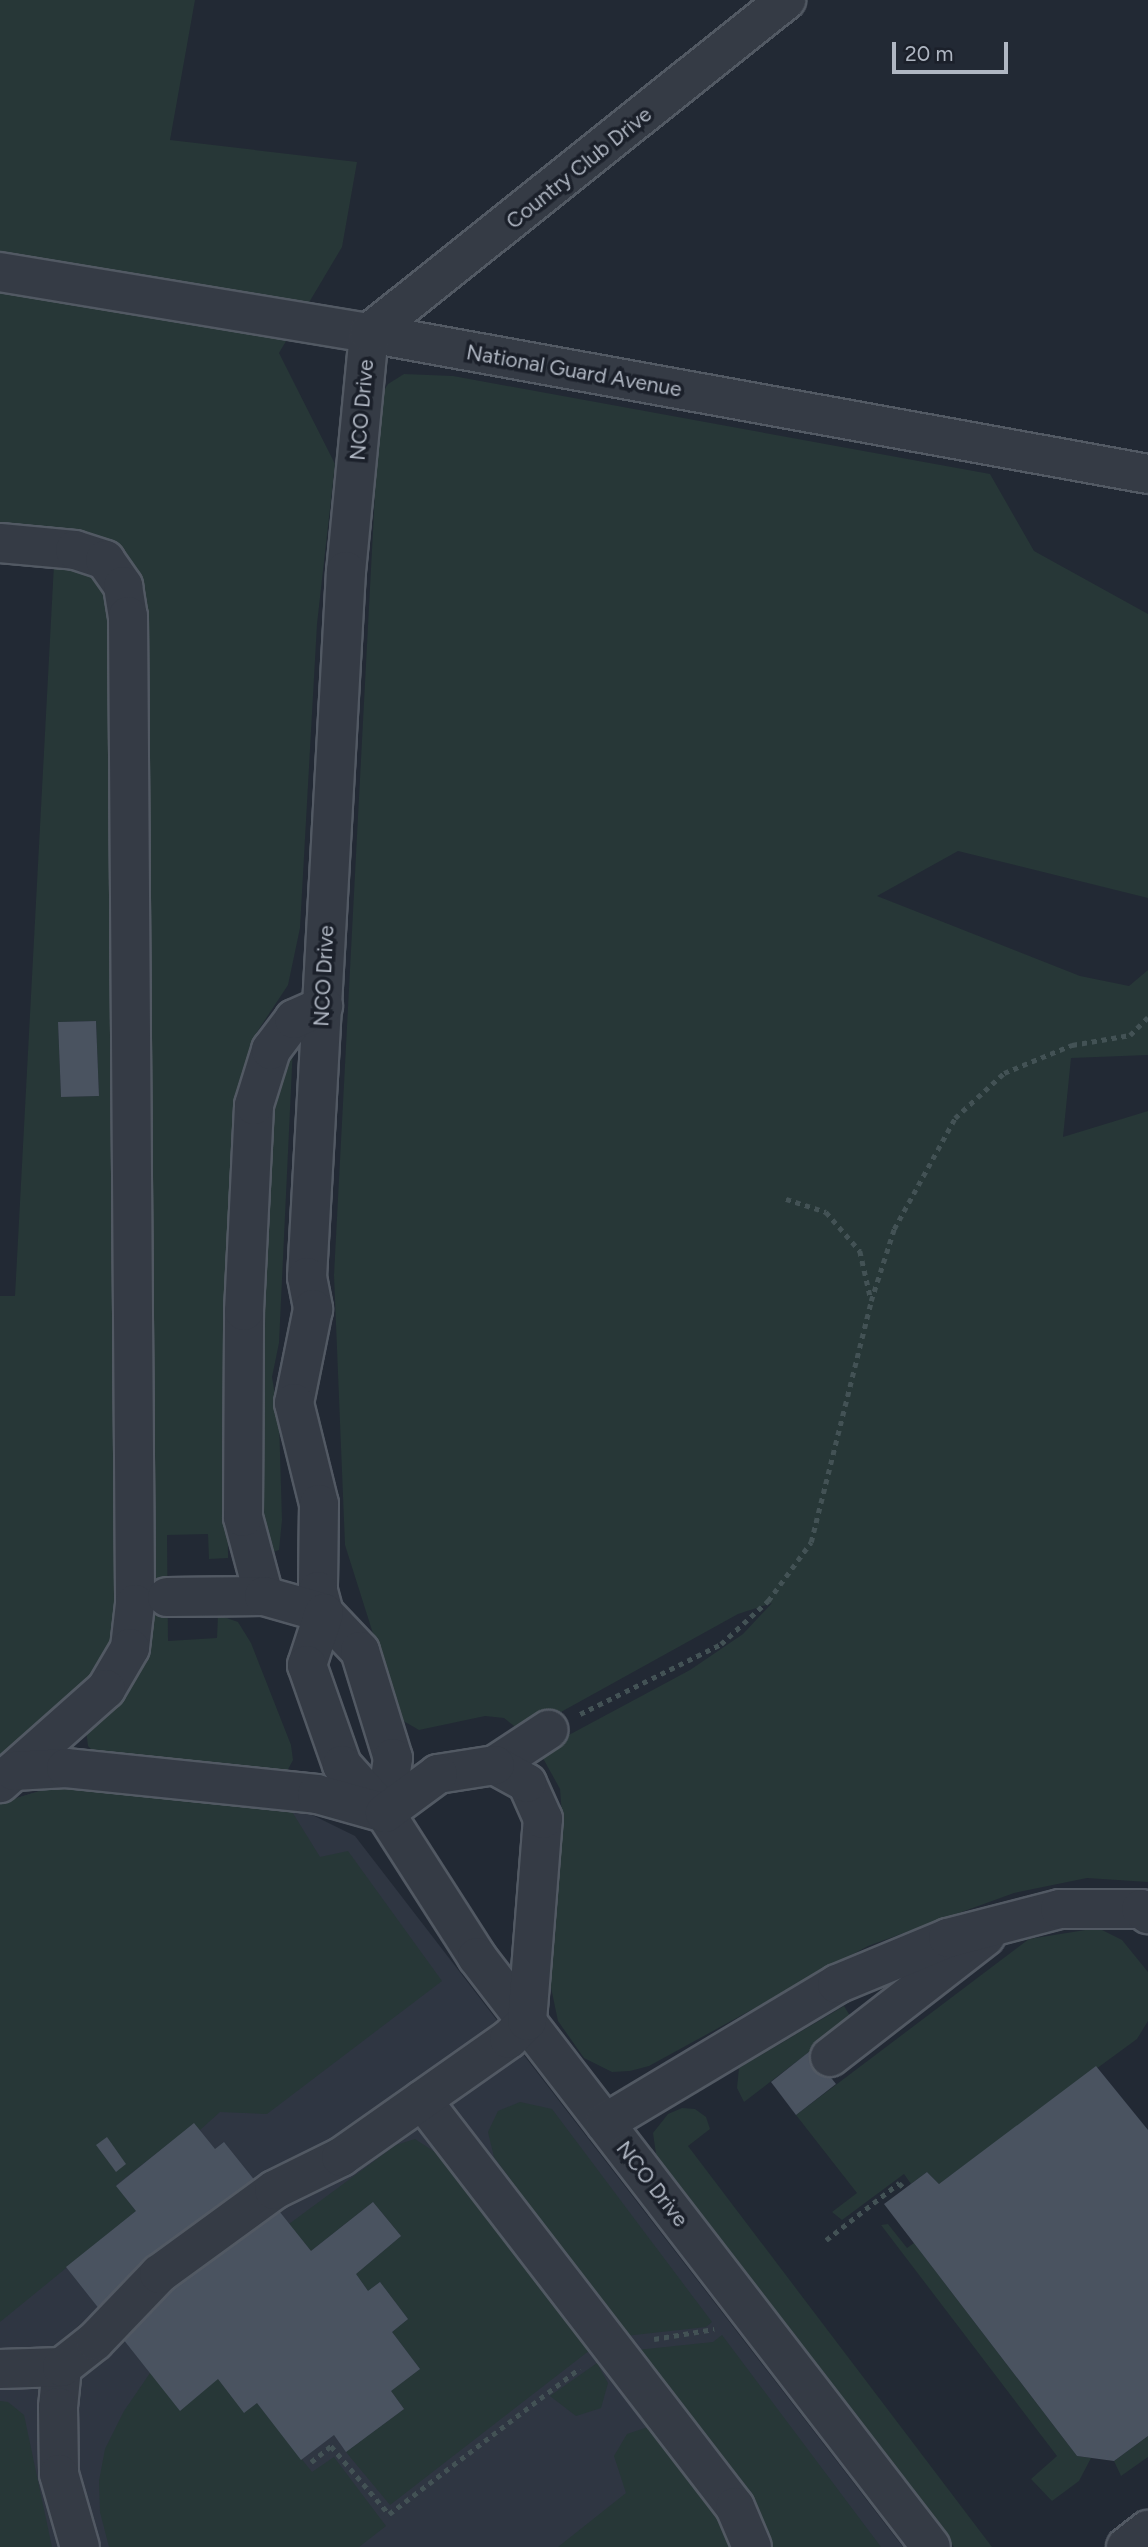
<!DOCTYPE html>
<html>
<head>
<meta charset="utf-8">
<style>
  body { margin:0 }
  #map { position:relative; width:1148px; height:2547px; overflow:hidden; background:#222934; font-family:Figtree,sans-serif }
  div>[style] { position:absolute }
  [style*='--x'] { left:calc(var(--x)*1px); top:calc(var(--y)*1px); width:calc(var(--w)*1px); rotate:calc(var(--a)*1deg) }
  .airport>* { inset:0; background:#2f3642 }
  .green>* { inset:0; background:#273737 }
  .building>* { inset:0; background:#4a5360 }
  .path>* { height:4.5px; margin-top:-2.25px; transform-origin:0; background:repeating-linear-gradient(90deg,#435255 0 5px,transparent 0 10px) }
  .roads { filter:drop-shadow(2px 0 #525963) drop-shadow(-2px 0 #525963) drop-shadow(0 2px #525963) drop-shadow(0 -2px #525963) }
  .minor>* { height:38px; margin:-19px; padding:0 19px; transform-origin:19px; border-radius:19px; background:#353b45 }
  span { translate:-50% -50%; white-space:nowrap; text-align:center; line-height:1.15; -webkit-text-stroke:7px #1b202a; paint-order:stroke }
  .street-label { font-size:21px; color:#afb6c2 }
  .scale { position:absolute; left:892px; top:42px; width:116px; height:32px; box-sizing:border-box; border:4px solid #afb6c2; border-top:0; padding-left:9px; font-size:21px; line-height:24px; white-space:nowrap; color:#afb6c2; -webkit-text-stroke:5px #1b202a; paint-order:stroke }
</style>
</head>
<body>
<div id="map">
  <div class="airport">
    <i style="clip-path:polygon(53px 1787px,138px 1789px,286px 1802px,355px 1836px,903px 2547px,0 2547px,0 1803px)"></i>
  </div>
  <div class="green">
    <i style="clip-path:polygon(0 0,195px 0,170px 140px,357px 162px,342px 247px,279px 353px,335px 464px,317px 624px,300px 928px,288px 985px,257px 1032px,237px 1090px,227px 1277px,228px 1558px,209px 1559px,208px 1534px,167px 1535px,168px 1641px,217px 1638px,218px 1615px,238px 1622px,251px 1643px,291px 1745px,293px 1760px,284px 1777px,102px 1760px,88px 1746px,86px 1729px,130px 1685px,141px 607px,69px 533px,0 529px)"></i>
    <i style="clip-path:polygon(404px 374px,453px 376px,990px 474px,1034px 551px,1148px 614px,1148px 898px,958px 851px,877px 896px,1080px 976px,1129px 986px,1148px 970px,1148px 1055px,1071px 1058px,1063px 1137px,1148px 1111px,1148px 1882px,1087px 1878px,1014px 1893px,868px 1946px,649px 2066px,630px 2071px,612px 2072px,584px 2058px,558px 2021px,549px 1978px,563px 1828px,560px 1789px,539px 1751px,690px 1670px,743px 1634px,772px 1603px,738px 1614px,523px 1733px,504px 1718px,485px 1716px,419px 1730px,400px 1719px,345px 1545px,334px 1275px,380px 397px,388px 384px)"></i>
    <i style="clip-path:polygon(evenodd,73px 563px,97px 578px,109px 604px,119px 1598px,109px 1659px,0 1764px,0 1296px,15px 1296px,54px 564px,73px 563px,96px 1021px,99px 1096px,61px 1097px,58px 1022px,96px 1021px)"></i>
    <i style="clip-path:polygon(293px 1046px,279px 1343px,272px 1377px,279px 1420px,282px 1520px,279px 1550px,270px 1553px,255px 1499px,269px 1103px)"></i>
    <i style="clip-path:polygon(53px 1787px,138px 1789px,286px 1802px,320px 1857px,348px 1851px,442px 1981px,267px 2114px,220px 2112px,200px 2130px,194px 2124px,116px 2185px,136px 2211px,0 2322px,0 1803px)"></i>
    <i style="clip-path:polygon(1098px 1928px,1122px 1940px,1148px 1972px,1148px 2021px,1137px 2039px,939px 2184px,927px 2172px,911px 2184px,904px 2174px,842px 2220px,832px 2212px,857px 2193px,796px 2115px,1029px 1939px)"></i>
    <i style="clip-path:polygon(844px 2006px,852px 2019px,744px 2102px,737px 2088px,739px 2068px)"></i>
    <i style="clip-path:polygon(520px 2102px,552px 2109px,712px 2322px,706px 2327px,625px 2336px,494px 2157px,488px 2132px,498px 2111px)"></i>
    <i style="clip-path:polygon(682px 2108px,695px 2109px,706px 2117px,710px 2129px,688px 2146px,992px 2547px,954px 2547px,656px 2154px,653px 2133px,668px 2114px)"></i>
    <i style="clip-path:polygon(415px 2139px,435px 2152px,590px 2350px,390px 2505px,346px 2452px,404px 2409px,391px 2391px,420px 2369px,392px 2332px,408px 2319px,380px 2282px,368px 2291px,356px 2274px,401px 2236px,373px 2202px,311px 2251px,289px 2224px,396px 2145px)"></i>
    <i style="clip-path:polygon(888px 2224px,907px 2248px,914px 2243px,1077px 2456px,1091px 2458px,1079px 2481px,1052px 2501px,1031px 2479px,1057px 2456px,881px 2225px)"></i>
    <i style="clip-path:polygon(722px 2335px,881px 2547px,772px 2547px,637px 2350px,713px 2342px)"></i>
    <i style="clip-path:polygon(597px 2363px,608px 2383px,601px 2408px,576px 2416px,550px 2396px)"></i>
    <i style="clip-path:polygon(150px 2373px,218px 2379px,244px 2412px,257px 2403px,312px 2472px,334px 2457px,386px 2526px,359px 2547px,109px 2547px,100px 2512px,99px 2481px,105px 2449px,124px 2411px)"></i>
    <i style="clip-path:polygon(0 2401px,8px 2402px,24px 2415px,52px 2547px,0 2547px)"></i>
    <i style="clip-path:polygon(651px 2426px,743px 2547px,558px 2547px,626px 2493px,614px 2456px,627px 2434px)"></i>
    <i style="clip-path:polygon(1148px 2436px,1148px 2457px,1121px 2476px,1114px 2461px)"></i>
  </div>
  <div class="building">
    <i style="clip-path:polygon(96px 1021px,99px 1096px,61px 1097px,58px 1022px)"></i>
    <i style="clip-path:polygon(810px 2051px,836px 2084px,796px 2115px,771px 2082px)"></i>
    <i style="clip-path:polygon(1096px 2066px,1148px 2130px,1148px 2436px,1114px 2461px,1077px 2456px,884px 2204px,927px 2172px,939px 2184px)"></i>
    <i style="clip-path:polygon(194px 2123px,215px 2149px,224px 2142px,311px 2251px,373px 2202px,401px 2236px,356px 2274px,368px 2291px,380px 2282px,408px 2319px,392px 2332px,420px 2369px,391px 2391px,404px 2409px,346px 2452px,334px 2435px,301px 2460px,257px 2403px,244px 2413px,218px 2379px,180px 2411px,66px 2267px,136px 2211px,116px 2186px)"></i>
    <i style="clip-path:polygon(107px 2137px,126px 2164px,116px 2172px,96px 2145px)"></i>
  </div>
  <div class="path">
    <i style="--x:786;--y:1199;--w:42;--a:18"></i>
    <i style="--x:826;--y:1212;--w:52;--a:48.9"></i>
    <i style="--x:860;--y:1251;--w:50;--a:77.3"></i>
    <i style="--x:580;--y:1714;--w:157;--a:-26.4"></i>
    <i style="--x:721;--y:1644;--w:64;--a:-42.5"></i>
    <i style="--x:768;--y:1601;--w:73;--a:-53.9"></i>
    <i style="--x:811;--y:1542;--w:248;--a:-76"></i>
    <i style="--x:871;--y:1301;--w:76;--a:-72.3"></i>
    <i style="--x:894;--y:1229;--w:127;--a:-61.2"></i>
    <i style="--x:955;--y:1118;--w:67;--a:-42.6"></i>
    <i style="--x:1004;--y:1073;--w:74;--a:-22.4"></i>
    <i style="--x:1072;--y:1045;--w:59;--a:-9.8"></i>
    <i style="--x:1130;--y:1035;--w:25;--a:-45"></i>
    <i style="--x:826;--y:2240;--w:93;--a:-38"></i>
    <i style="--x:899;--y:2183;--w:8;--a:45"></i>
    <i style="--x:654;--y:2339;--w:61;--a:-9.5"></i>
    <i style="--x:311;--y:2462;--w:26;--a:-39"></i>
    <i style="--x:331;--y:2446;--w:89;--a:49.5"></i>
    <i style="--x:389;--y:2514;--w:240;--a:-37.4"></i>
  </div>
  <div class="roads">
    <div class="minor">
      <i style="--x:0;--y:272;--w:374;--a:9.4"></i>
      <i style="--x:369;--y:333;--w:792;--a:10.26"></i>
      <i style="--x:369;--y:333;--w:239;--a:95.5"></i>
      <i style="--x:346;--y:571;--w:707;--a:93.16"></i>
      <i style="--x:307;--y:1277;--w:33;--a:79"></i>
      <i style="--x:313;--y:1309;--w:96;--a:101.4"></i>
      <i style="--x:294;--y:1403;--w:104;--a:76.1"></i>
      <i style="--x:319;--y:1504;--w:87;--a:90.7"></i>
      <i style="--x:318;--y:1591;--w:23;--a:75"></i>
      <i style="--x:324;--y:1613;--w:52;--a:46.5"></i>
      <i style="--x:360;--y:1651;--w:112;--a:72.9"></i>
      <i style="--x:393;--y:1758;--w:56;--a:98.3"></i>
      <i style="--x:369;--y:333;--w:534;--a:-38.61"></i>
      <i style="--x:0;--y:543;--w:75;--a:5.3"></i>
      <i style="--x:75;--y:550;--w:32;--a:18"></i>
      <i style="--x:105;--y:560;--w:32;--a:55"></i>
      <i style="--x:123;--y:586;--w:30;--a:81"></i>
      <i style="--x:128;--y:616;--w:988;--a:89.59"></i>
      <i style="--x:135;--y:1604;--w:44;--a:96.5"></i>
      <i style="--x:130;--y:1648;--w:48;--a:120.3"></i>
      <i style="--x:106;--y:1689;--w:142;--a:138.4"></i>
      <i style="--x:264;--y:1596;--w:82;--a:-104.9"></i>
      <i style="--x:243;--y:1517;--w:206;--a:-89.7"></i>
      <i style="--x:244;--y:1311;--w:206;--a:-87.2"></i>
      <i style="--x:254;--y:1105;--w:58;--a:-72.8"></i>
      <i style="--x:271;--y:1050;--w:39;--a:-53"></i>
      <i style="--x:294;--y:1019;--w:32;--a:-24"></i>
      <i style="--x:167;--y:1597;--w:97;--a:-0.6"></i>
      <i style="--x:264;--y:1596;--w:62;--a:15.8"></i>
      <i style="--x:324;--y:1613;--w:55;--a:108.1"></i>
      <i style="--x:307;--y:1665;--w:106;--a:70.7"></i>
      <i style="--x:342;--y:1765;--w:64;--a:48.1"></i>
      <i style="--x:385;--y:1813;--w:171;--a:57.4"></i>
      <i style="--x:477;--y:1957;--w:744;--a:52.42"></i>
      <i style="--x:495;--y:1765;--w:64;--a:-33.4"></i>
      <i style="--x:14;--y:1771;--w:52;--a:-3.3"></i>
      <i style="--x:66;--y:1768;--w:252;--a:5.9"></i>
      <i style="--x:317;--y:1794;--w:71;--a:15.6"></i>
      <i style="--x:830;--y:2057;--w:197;--a:-37.8"></i>
      <i style="--x:422;--y:2100;--w:513;--a:52.44"></i>
      <i style="--x:735;--y:2507;--w:43;--a:67"></i>
      <i style="--x:605;--y:2123;--w:270;--a:-30.9"></i>
      <i style="--x:837;--y:1984;--w:120;--a:-22.5"></i>
      <i style="--x:948;--y:1938;--w:116;--a:-14.5"></i>
      <i style="--x:1060;--y:1909;--w:81;--a:0"></i>
      <i style="--x:1141;--y:1909;--w:9;--a:36"></i>
      <i style="--x:62;--y:2367;--w:40;--a:95.7"></i>
      <i style="--x:58;--y:2407;--w:67;--a:89.1"></i>
      <i style="--x:59;--y:2474;--w:76;--a:74"></i>
      <i style="--x:0;--y:2369;--w:62;--a:-1.8"></i>
      <i style="--x:62;--y:2367;--w:42;--a:-38.2"></i>
      <i style="--x:95;--y:2341;--w:93;--a:-46.3"></i>
      <i style="--x:159;--y:2274;--w:142;--a:-36.1"></i>
      <i style="--x:274;--y:2190;--w:75;--a:-26.2"></i>
      <i style="--x:341;--y:2157;--w:205;--a:-35.1"></i>
      <i style="--x:509;--y:2039;--w:25;--a:-45"></i>
      <i style="--x:527;--y:2021;--w:203;--a:-85.5"></i>
      <i style="--x:543;--y:1819;--w:39;--a:-114"></i>
      <i style="--x:527;--y:1783;--w:37;--a:-151"></i>
      <i style="--x:495;--y:1765;--w:58;--a:171"></i>
      <i style="--x:438;--y:1774;--w:66;--a:143.7"></i>
      <i style="--x:1126;--y:2547;--w:28;--a:-38"></i>
    </div>
  </div>
  <div class="street-label">
    <span style="left:579px;top:168px;rotate:-39deg">Country Club Drive</span>
    <span style="left:574px;top:371px;rotate:10deg">National Guard Avenue</span>
    <span style="left:362px;top:410px;rotate:-85deg">NCO Drive</span>
    <span style="left:324px;top:976px;rotate:-87deg">NCO Drive</span>
    <span style="left:652px;top:2184px;rotate:52deg">NCO Drive</span>
  </div>
  <div class="scale">20 m</div>
</div>
</body>
</html>
